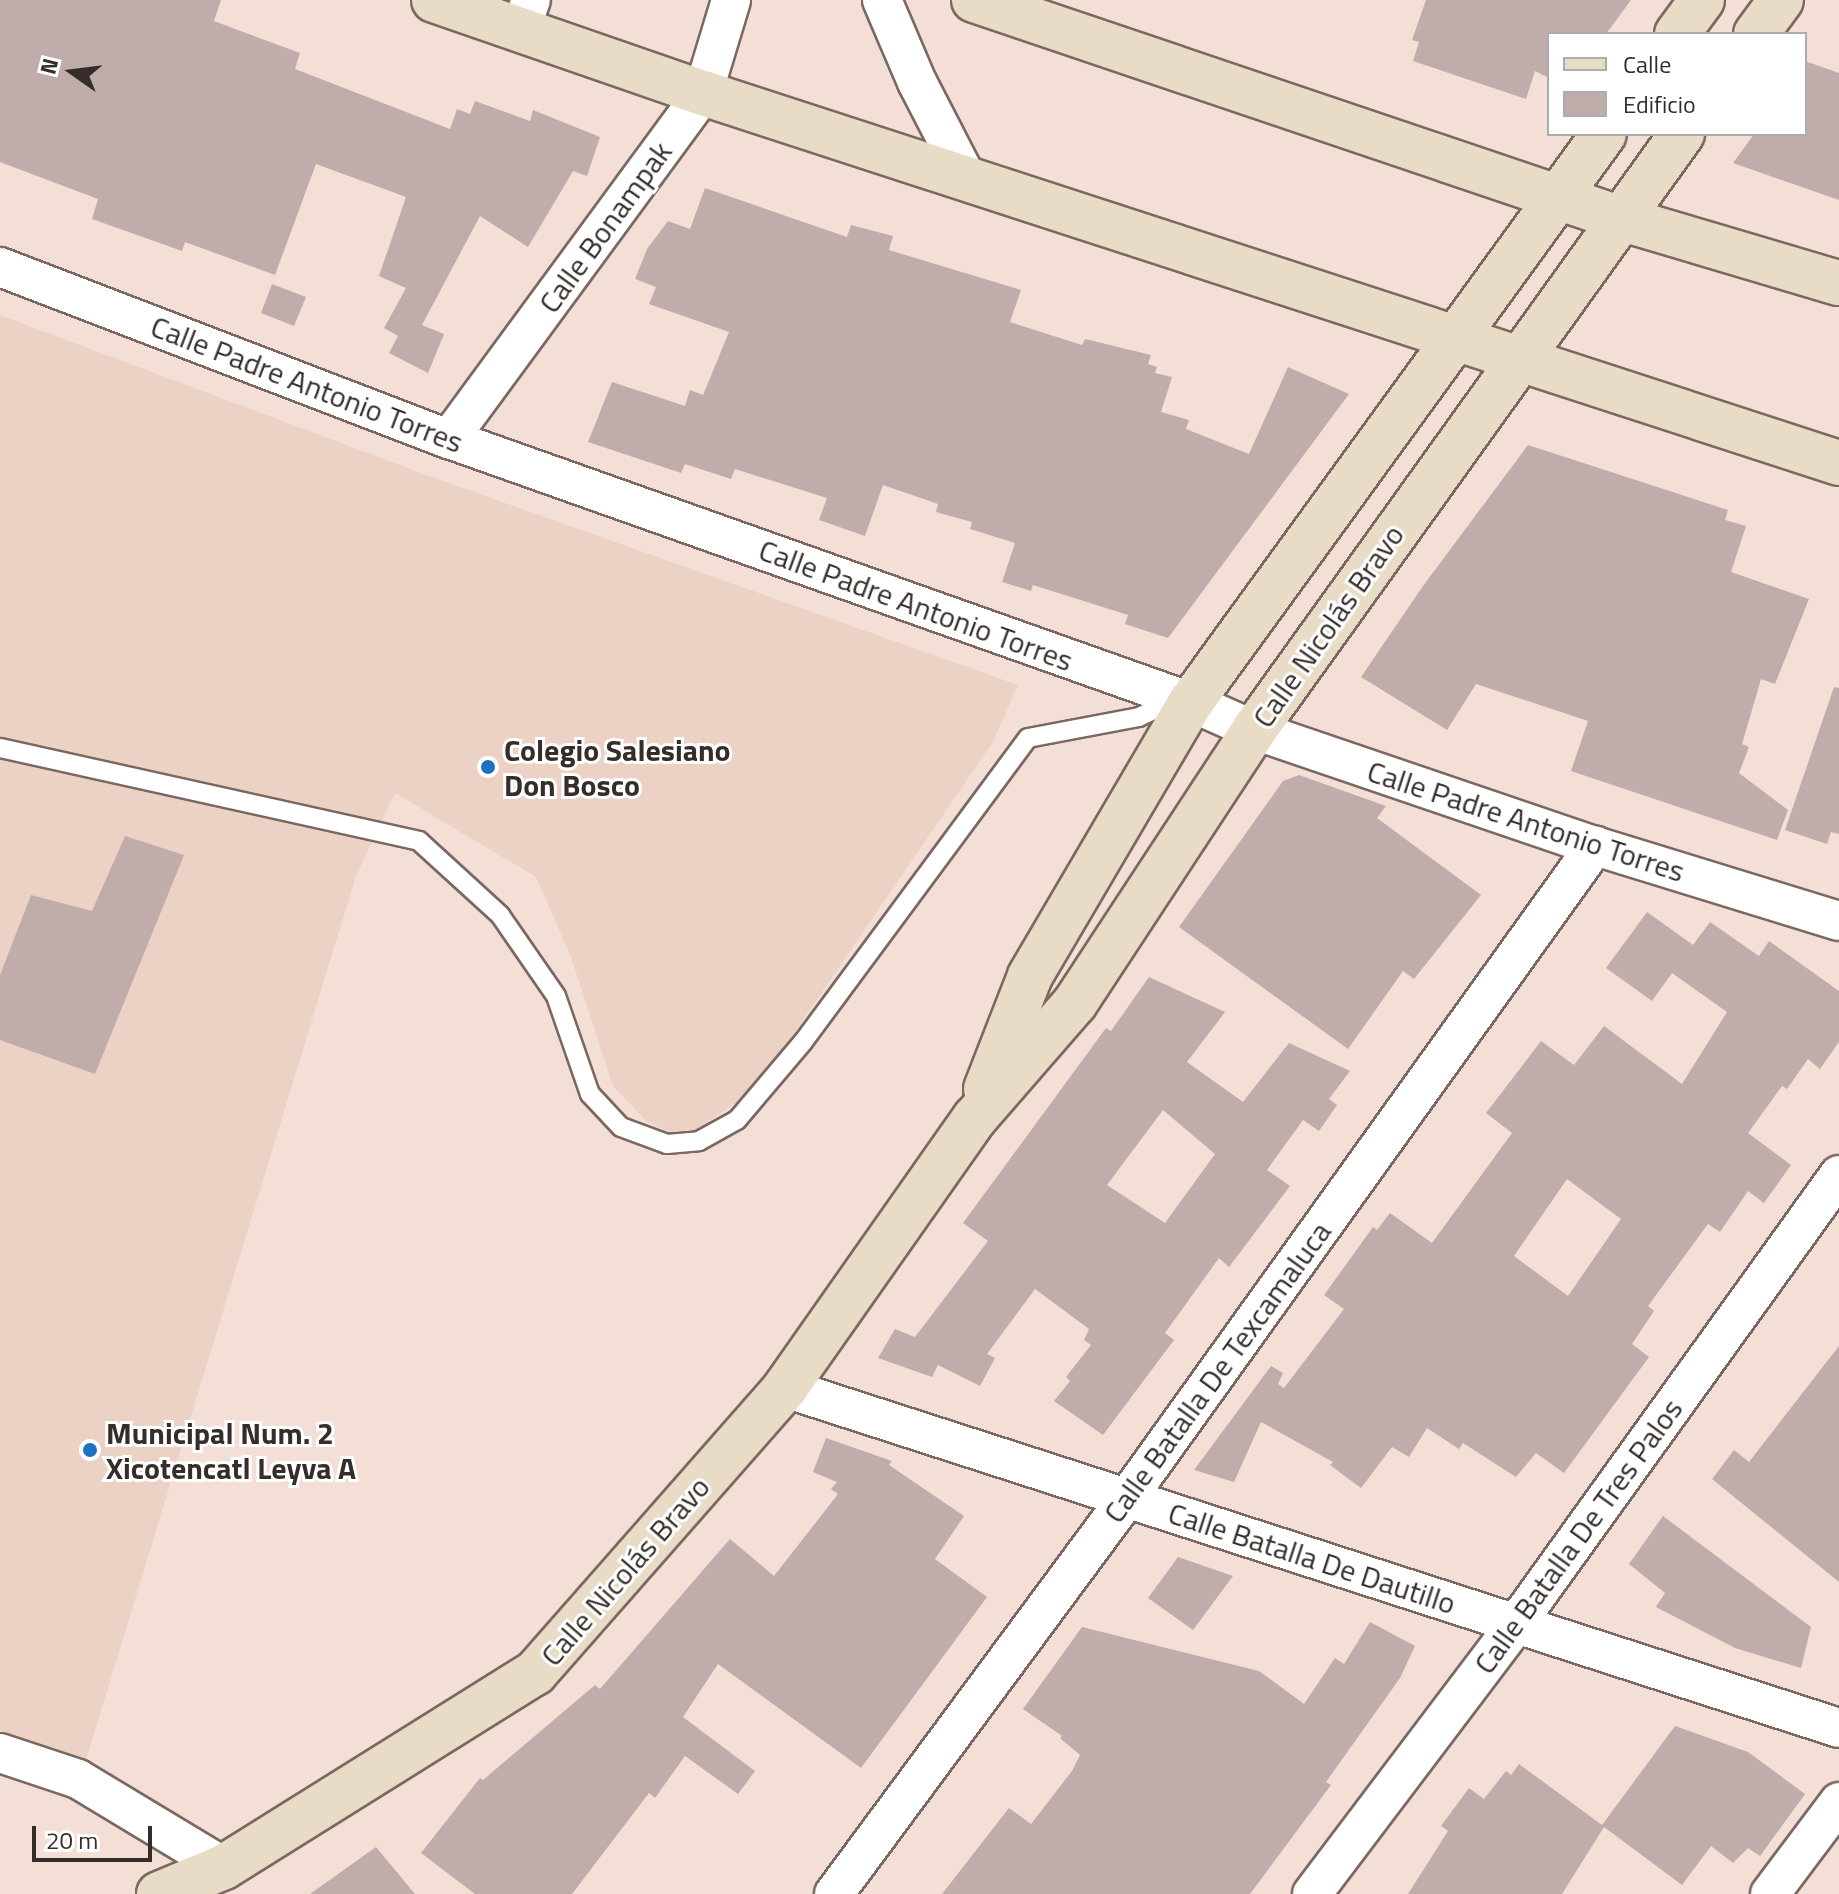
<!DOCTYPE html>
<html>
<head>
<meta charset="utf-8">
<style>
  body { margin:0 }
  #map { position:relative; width:1839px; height:1894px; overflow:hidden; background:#f3dfd6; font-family:"Titillium Web",sans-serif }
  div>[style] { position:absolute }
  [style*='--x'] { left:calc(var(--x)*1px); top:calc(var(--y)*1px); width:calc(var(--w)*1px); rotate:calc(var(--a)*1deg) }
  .built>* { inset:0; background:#ecd2c5 }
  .building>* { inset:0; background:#c1acac }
  .roads { filter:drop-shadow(2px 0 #7a6861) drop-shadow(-2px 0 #7a6861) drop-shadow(0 2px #7a6861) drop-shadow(0 -2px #7a6861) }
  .service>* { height:18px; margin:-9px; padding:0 9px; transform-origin:9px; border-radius:9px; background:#fff }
  .minor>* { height:38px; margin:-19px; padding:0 19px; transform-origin:19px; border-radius:19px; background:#fff }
  .secondary>* { height:44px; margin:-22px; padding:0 22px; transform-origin:22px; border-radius:22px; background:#e8dcc7 }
  .dots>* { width:22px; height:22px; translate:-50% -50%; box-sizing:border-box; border:4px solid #fff; border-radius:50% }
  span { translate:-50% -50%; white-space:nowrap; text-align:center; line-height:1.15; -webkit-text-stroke:6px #fff; paint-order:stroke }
  .street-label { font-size:30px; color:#342d29 }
  .poi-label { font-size:30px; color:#342d29; font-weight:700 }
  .left { translate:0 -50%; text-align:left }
  .legend { position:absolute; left:1547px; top:32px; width:260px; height:104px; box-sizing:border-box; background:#fff; border:2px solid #aeaba9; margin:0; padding:10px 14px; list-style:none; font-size:24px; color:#342d29 }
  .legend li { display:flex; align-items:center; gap:16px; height:40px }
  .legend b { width:40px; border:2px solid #aeaba9 }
  .north { position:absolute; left:32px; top:32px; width:80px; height:80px; -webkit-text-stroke:6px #fff; paint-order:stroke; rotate:284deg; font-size:22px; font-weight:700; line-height:32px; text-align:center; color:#342d29 }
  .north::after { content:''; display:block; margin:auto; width:28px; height:36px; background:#342d29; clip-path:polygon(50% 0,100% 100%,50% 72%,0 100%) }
  .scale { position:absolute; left:32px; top:1826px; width:120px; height:36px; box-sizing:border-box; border:4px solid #342d29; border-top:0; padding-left:10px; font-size:24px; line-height:28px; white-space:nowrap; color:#342d29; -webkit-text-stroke:6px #fff; paint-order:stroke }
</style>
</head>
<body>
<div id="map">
  <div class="built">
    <i style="clip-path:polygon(0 315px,432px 477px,1018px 685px,993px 742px,755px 1090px,684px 1138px,647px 1122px,613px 1086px,571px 957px,536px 877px,395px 793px,356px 876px,86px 1760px,0 1731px)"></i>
  </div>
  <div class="building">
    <i style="clip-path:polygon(0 0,221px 0,214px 21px,300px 53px,295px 69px,450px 129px,457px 109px,470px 114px,475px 101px,530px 121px,533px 110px,600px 137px,587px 176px,573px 171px,528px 247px,480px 216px,422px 325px,444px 334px,428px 373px,389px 353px,398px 336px,384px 328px,406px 288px,379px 276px,406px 197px,316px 164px,275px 275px,185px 242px,182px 251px,92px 219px,98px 199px,0 162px)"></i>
    <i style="clip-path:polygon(1426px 0,1631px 0,1606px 34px,1549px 34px,1549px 78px,1535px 71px,1526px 99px,1413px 61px,1419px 42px,1412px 40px)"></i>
    <i style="clip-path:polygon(1805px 61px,1839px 73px,1839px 200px,1733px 163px,1754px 134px,1805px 134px)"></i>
    <i style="clip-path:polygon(705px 188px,847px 237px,851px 225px,893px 236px,889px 250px,1021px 290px,1010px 322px,1082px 345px,1085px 339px,1151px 355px,1148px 364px,1157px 367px,1155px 373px,1172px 377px,1161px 412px,1189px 420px,1186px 429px,1249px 454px,1288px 367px,1349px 394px,1168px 638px,1125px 624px,1128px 615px,1033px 585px,1031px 591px,1002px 582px,1015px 543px,970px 529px,972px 522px,936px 512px,938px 504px,883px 485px,865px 536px,819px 520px,827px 498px,735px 469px,731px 479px,685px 464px,681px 473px,588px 442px,612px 382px,685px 406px,690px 390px,703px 395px,729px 332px,649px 304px,656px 287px,635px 279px,647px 249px,668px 221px,690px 229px)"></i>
    <i style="clip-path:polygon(272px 284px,306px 297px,294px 326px,261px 313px)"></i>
    <i style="clip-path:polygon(1528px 445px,1728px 510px,1725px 520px,1746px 526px,1731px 572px,1809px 599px,1775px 684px,1761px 679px,1742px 744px,1749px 747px,1739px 773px,1788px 810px,1777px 840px,1571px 771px,1588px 721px,1476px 684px,1447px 730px,1361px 677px,1423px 586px)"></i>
    <i style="clip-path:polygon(1834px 687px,1839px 688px,1839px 834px,1831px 832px,1827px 844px,1785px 830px)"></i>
    <i style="clip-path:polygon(1299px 775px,1386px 806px,1377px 818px,1481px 895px,1414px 979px,1403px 971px,1348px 1049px,1179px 927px,1283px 781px)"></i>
    <i style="clip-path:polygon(125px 836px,184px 855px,95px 1074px,0 1040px,0 975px,31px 895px,92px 911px)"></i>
    <i style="clip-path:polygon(evenodd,1647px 912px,1693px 945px,1710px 922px,1759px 956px,1769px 941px,1839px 991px,1839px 1042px,1820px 1069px,1808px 1059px,1787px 1089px,1782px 1086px,1748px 1133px,1791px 1165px,1764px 1203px,1748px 1191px,1720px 1232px,1708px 1224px,1648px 1306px,1654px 1311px,1632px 1344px,1649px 1357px,1564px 1473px,1536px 1453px,1516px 1477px,1463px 1443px,1459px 1449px,1427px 1428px,1409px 1457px,1392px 1447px,1361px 1488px,1330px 1465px,1333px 1462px,1261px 1422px,1234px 1482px,1194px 1470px,1271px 1366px,1283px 1373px,1278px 1384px,1284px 1388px,1344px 1309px,1324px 1295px,1373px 1227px,1377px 1230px,1390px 1213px,1432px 1243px,1512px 1133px,1486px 1113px,1541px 1041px,1574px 1065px,1604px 1026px,1682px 1084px,1727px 1012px,1672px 973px,1652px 1001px,1606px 968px,1647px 912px,1567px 1179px,1621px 1219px,1568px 1296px,1514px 1256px,1567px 1179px)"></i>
    <i style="clip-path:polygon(evenodd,1149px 977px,1225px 1012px,1187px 1062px,1243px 1102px,1289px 1043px,1350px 1071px,1329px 1099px,1337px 1105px,1319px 1131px,1303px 1120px,1267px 1170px,1290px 1186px,1229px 1267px,1219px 1258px,1165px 1333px,1174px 1340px,1103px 1435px,1054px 1401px,1070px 1381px,1066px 1377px,1091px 1345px,1084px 1340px,1089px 1329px,1035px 1289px,987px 1354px,995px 1358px,980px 1386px,938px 1365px,932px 1377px,878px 1358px,895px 1329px,915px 1337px,988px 1241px,963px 1223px,1106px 1028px,1111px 1031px,1149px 977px,1163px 1110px,1215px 1154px,1165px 1223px,1107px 1185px,1163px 1110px)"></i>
    <i style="clip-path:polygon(1839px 1346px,1839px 1582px,1712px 1479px,1734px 1450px,1749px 1462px)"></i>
    <i style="clip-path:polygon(826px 1438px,892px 1461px,889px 1465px,964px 1516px,935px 1559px,987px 1597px,861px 1768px,718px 1664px,683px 1717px,755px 1771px,738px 1794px,685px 1756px,655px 1798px,649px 1793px,572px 1894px,475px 1894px,421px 1853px,480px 1778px,483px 1780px,595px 1685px,600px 1689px,730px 1539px,774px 1576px,838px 1494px,831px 1489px,837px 1482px,813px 1472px)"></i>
    <i style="clip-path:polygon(1663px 1516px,1811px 1627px,1801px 1668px,1735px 1648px,1656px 1607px,1665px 1593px,1629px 1564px)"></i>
    <i style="clip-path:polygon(1178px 1557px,1233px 1576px,1193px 1630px,1148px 1598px)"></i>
    <i style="clip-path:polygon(1370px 1622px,1415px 1646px,1400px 1678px,1326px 1782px,1331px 1785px,1250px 1894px,942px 1894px,1009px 1808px,1031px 1824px,1072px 1771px,1080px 1755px,1060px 1738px,1062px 1736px,1023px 1709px,1082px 1627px,1259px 1671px,1304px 1704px,1335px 1658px,1344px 1664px)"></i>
    <i style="clip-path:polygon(1675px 1726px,1748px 1752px,1805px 1794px,1760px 1856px,1748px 1848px,1733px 1863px,1711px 1846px,1682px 1885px,1604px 1827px,1562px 1894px,1408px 1894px,1448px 1831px,1441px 1826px,1469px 1788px,1484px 1799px,1506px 1771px,1511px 1775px,1519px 1764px,1602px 1825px)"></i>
    <i style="clip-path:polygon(376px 1847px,415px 1894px,310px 1894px)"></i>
  </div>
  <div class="roads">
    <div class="service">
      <i style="--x:0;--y:748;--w:429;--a:12.5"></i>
      <i style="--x:419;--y:841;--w:110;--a:42.4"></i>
      <i style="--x:500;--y:915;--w:98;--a:55.3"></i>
      <i style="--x:556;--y:996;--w:104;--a:70.9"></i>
      <i style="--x:590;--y:1094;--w:45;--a:46.8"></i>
      <i style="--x:621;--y:1127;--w:49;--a:20.3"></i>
      <i style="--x:667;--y:1144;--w:32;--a:-5"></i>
      <i style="--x:699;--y:1141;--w:43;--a:-28.9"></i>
      <i style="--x:737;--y:1120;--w:102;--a:-49.8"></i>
      <i style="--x:803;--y:1042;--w:378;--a:-53.5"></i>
      <i style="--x:1028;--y:738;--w:113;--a:-10.7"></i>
      <i style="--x:1139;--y:717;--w:39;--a:-26"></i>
    </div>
    <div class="minor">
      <i style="--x:882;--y:0;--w:89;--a:66.9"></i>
      <i style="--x:917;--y:82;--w:109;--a:62.7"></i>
      <i style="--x:520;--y:30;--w:32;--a:-70"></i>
      <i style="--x:0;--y:267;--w:481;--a:21"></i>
      <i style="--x:449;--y:439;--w:787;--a:19.52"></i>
      <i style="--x:1191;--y:702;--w:69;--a:24"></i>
      <i style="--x:1254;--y:730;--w:360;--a:18.8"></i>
      <i style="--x:1595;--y:846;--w:255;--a:17.1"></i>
      <i style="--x:449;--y:439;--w:429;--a:-53.7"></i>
      <i style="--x:703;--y:93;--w:97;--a:-73.2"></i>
      <i style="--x:785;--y:1388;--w:1107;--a:17.88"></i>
      <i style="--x:0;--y:1753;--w:82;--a:18.4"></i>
      <i style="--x:78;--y:1779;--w:170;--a:31.1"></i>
      <i style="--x:834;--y:1894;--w:493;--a:-53.5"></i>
      <i style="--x:1127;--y:1498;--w:803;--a:-54.33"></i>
      <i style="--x:1312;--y:1894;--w:338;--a:-52.9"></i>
      <i style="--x:1516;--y:1624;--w:553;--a:-54.27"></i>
      <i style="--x:1770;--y:1894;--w:115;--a:-53.1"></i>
    </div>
    <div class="secondary">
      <i style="--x:434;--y:0;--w:285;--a:19.1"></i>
      <i style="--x:703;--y:93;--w:1195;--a:18.04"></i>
      <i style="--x:974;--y:0;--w:681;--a:18.67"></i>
      <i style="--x:1619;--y:218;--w:229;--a:16.5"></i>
      <i style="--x:1677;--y:34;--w:42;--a:-53.7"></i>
      <i style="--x:1756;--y:34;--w:42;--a:-53.7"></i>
      <i style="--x:986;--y:1089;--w:121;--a:-68.7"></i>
      <i style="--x:1030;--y:976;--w:318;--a:-59.6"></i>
      <i style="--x:1191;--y:702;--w:702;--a:-53.98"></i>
      <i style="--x:159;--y:1894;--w:70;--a:-22.6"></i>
      <i style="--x:224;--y:1867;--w:367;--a:-32"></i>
      <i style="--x:535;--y:1673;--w:379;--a:-48.7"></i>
      <i style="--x:785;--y:1388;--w:330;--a:-54.9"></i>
      <i style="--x:975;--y:1118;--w:152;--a:-49"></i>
      <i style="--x:1075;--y:1003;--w:326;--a:-56.7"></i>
      <i style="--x:1254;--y:730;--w:734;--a:-54.32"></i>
    </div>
  </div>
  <div class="dots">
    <i style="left:488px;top:767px;background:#1e72c0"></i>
    <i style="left:90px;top:1450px;background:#1e72c0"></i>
  </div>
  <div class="street-label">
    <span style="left:605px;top:227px;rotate:-54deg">Calle Bonampak</span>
    <span style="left:307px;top:384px;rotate:21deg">Calle Padre Antonio Torres</span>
    <span style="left:916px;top:605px;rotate:20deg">Calle Padre Antonio Torres</span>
    <span style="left:1328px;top:626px;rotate:-55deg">Calle Nicolás Bravo</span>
    <span style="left:1526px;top:821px;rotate:18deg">Calle Padre Antonio Torres</span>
    <span style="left:1217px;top:1372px;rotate:-54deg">Calle Batalla De Texcamaluca</span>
    <span style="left:1578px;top:1536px;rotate:-54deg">Calle Batalla De Tres Palos</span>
    <span style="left:1312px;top:1558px;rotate:18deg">Calle Batalla De Dautillo</span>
    <span style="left:625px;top:1571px;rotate:-49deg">Calle Nicolás Bravo</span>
  </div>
  <div class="poi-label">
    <span class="left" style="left:504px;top:767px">Colegio Salesiano<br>Don Bosco</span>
    <span class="left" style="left:106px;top:1450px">Municipal Num. 2<br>Xicotencatl Leyva A</span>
  </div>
  <ul class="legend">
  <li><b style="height:10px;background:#e8dcc7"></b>Calle</li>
  <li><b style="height:22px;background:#c1acac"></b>Edificio</li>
  </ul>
  <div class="north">N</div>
  <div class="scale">20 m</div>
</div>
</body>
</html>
